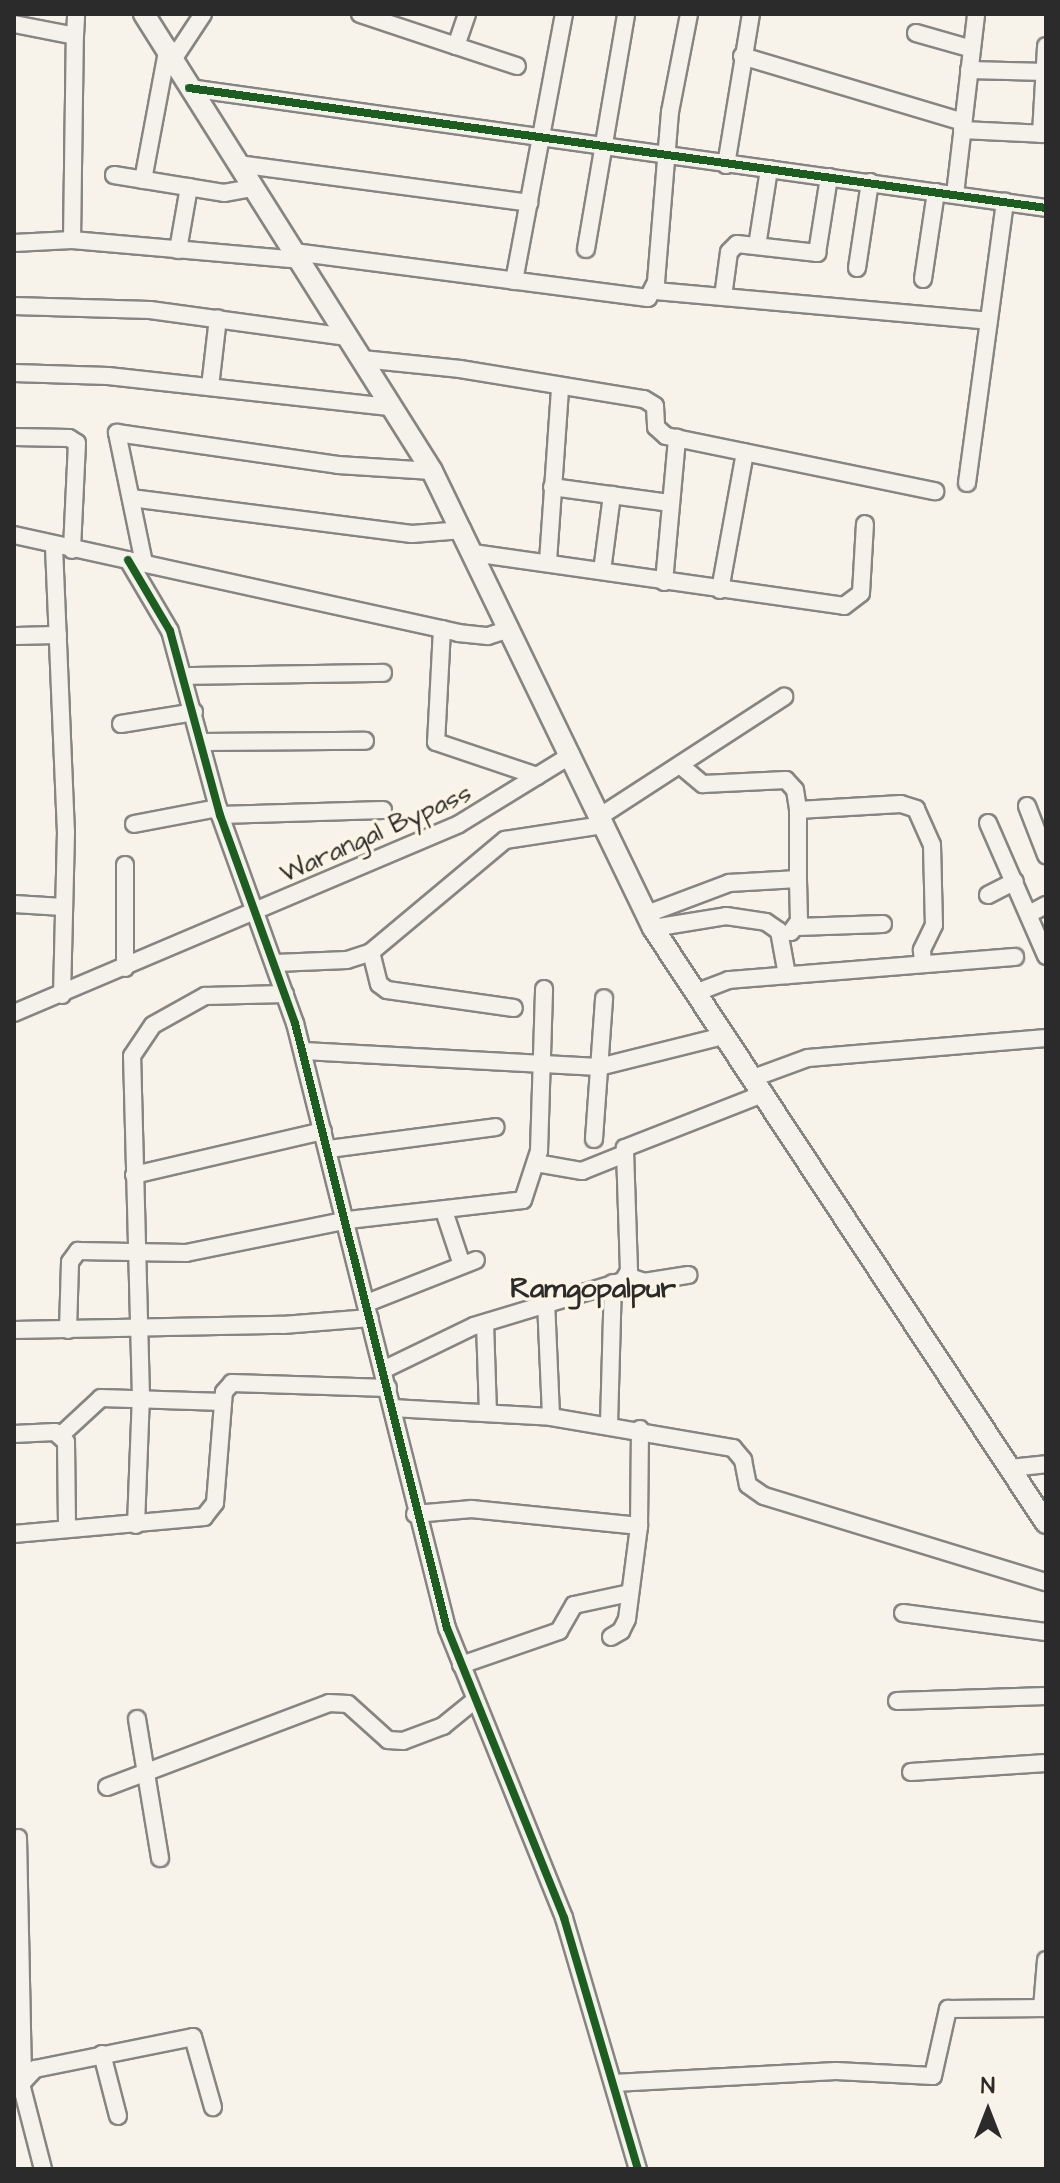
<!DOCTYPE html>
<html>
<head>
<meta charset="utf-8">
<style>
  body { margin:0 }
  #map { position:relative; width:1060px; height:2183px; overflow:hidden; background:#f7f3ea; font-family:"Architects Daughter",sans-serif }
  div>[style] { position:absolute }
  [style*='--x'] { left:calc(var(--x)*1px); top:calc(var(--y)*1px); width:calc(var(--w)*1px); rotate:calc(var(--a)*1deg) }
  .roads { filter:drop-shadow(2px 0 #878581) drop-shadow(-2px 0 #878581) drop-shadow(0 2px #878581) drop-shadow(0 -2px #878581) }
  .minor>* { height:16px; margin:-8px; padding:0 8px; transform-origin:8px; border-radius:8px; background:#f5f2ec }
  .major>* { height:20px; margin:-10px; padding:0 10px; transform-origin:10px; border-radius:10px; background:#f5f2ec }
  .cycleway>* { height:8px; margin:-4px; padding:0 4px; transform-origin:4px; border-radius:4px; background:#1b5e20 }
  span { translate:-50% -50%; white-space:nowrap; text-align:center; line-height:1.15; -webkit-text-stroke:7px #fcf5e5; paint-order:stroke }
  .street-label { font-size:26px; color:#2b2b2b }
  .neighbourhood-label { font-size:28px; color:#2b2b2b; font-weight:700 }
  .frame { position:absolute; inset:0; border:16px solid #2b2b2b; pointer-events:none }
  .north { position:absolute; left:948px; top:2071px; width:80px; height:80px; -webkit-text-stroke:6px #fcf5e5; paint-order:stroke; rotate:0deg; font-size:22px; font-weight:700; line-height:32px; text-align:center; color:#2b2b2b }
  .north::after { content:''; display:block; margin:auto; width:28px; height:36px; background:#2b2b2b; clip-path:polygon(50% 0,100% 100%,50% 72%,0 100%) }
</style>
</head>
<body>
<div id="map">
  <div class="roads">
    <div class="minor">
      <i style="--x:360;--y:14;--w:101;--a:18.4"></i>
      <i style="--x:456;--y:46;--w:34;--a:-71"></i>
      <i style="--x:14;--y:24;--w:62;--a:11.1"></i>
      <i style="--x:75;--y:36;--w:22;--a:-87"></i>
      <i style="--x:916;--y:33;--w:58;--a:15.9"></i>
      <i style="--x:456;--y:46;--w:64;--a:18.2"></i>
      <i style="--x:742;--y:56;--w:231;--a:16.6"></i>
      <i style="--x:174;--y:58;--w:53;--a:-56.6"></i>
      <i style="--x:969;--y:70;--w:77;--a:1.5"></i>
      <i style="--x:189;--y:88;--w:865;--a:7.97"></i>
      <i style="--x:962;--y:130;--w:84;--a:2.7"></i>
      <i style="--x:1041;--y:134;--w:88;--a:-86.7"></i>
      <i style="--x:238;--y:164;--w:294;--a:7.6"></i>
      <i style="--x:726;--y:165;--w:153;--a:-80.6"></i>
      <i style="--x:114;--y:175;--w:111;--a:9.3"></i>
      <i style="--x:224;--y:193;--w:29;--a:-10"></i>
      <i style="--x:143;--y:180;--w:135;--a:-79.4"></i>
      <i style="--x:955;--y:194;--w:181;--a:-83.3"></i>
      <i style="--x:72;--y:240;--w:204;--a:-89.2"></i>
      <i style="--x:14;--y:243;--w:58;--a:-3"></i>
      <i style="--x:72;--y:240;--w:228;--a:5"></i>
      <i style="--x:757;--y:246;--w:78;--a:-81.1"></i>
      <i style="--x:586;--y:249;--w:238;--a:-80.3"></i>
      <i style="--x:178;--y:250;--w:64;--a:-80.1"></i>
      <i style="--x:294;--y:252;--w:357;--a:7.4"></i>
      <i style="--x:648;--y:298;--w:18;--a:-63"></i>
      <i style="--x:656;--y:282;--w:171;--a:-85.3"></i>
      <i style="--x:670;--y:112;--w:100;--a:-79"></i>
      <i style="--x:857;--y:268;--w:87;--a:-81.4"></i>
      <i style="--x:923;--y:279;--w:88;--a:-81.5"></i>
      <i style="--x:514;--y:281;--w:272;--a:-79.4"></i>
      <i style="--x:655;--y:291;--w:335;--a:5.1"></i>
      <i style="--x:723;--y:297;--w:45;--a:-82.4"></i>
      <i style="--x:729;--y:252;--w:11;--a:-45"></i>
      <i style="--x:737;--y:244;--w:81;--a:6.4"></i>
      <i style="--x:817;--y:253;--w:77;--a:-81"></i>
      <i style="--x:14;--y:306;--w:136;--a:1.7"></i>
      <i style="--x:150;--y:310;--w:199;--a:7.8"></i>
      <i style="--x:362;--y:359;--w:99;--a:5.8"></i>
      <i style="--x:460;--y:369;--w:186;--a:9.3"></i>
      <i style="--x:644;--y:399;--w:13;--a:32"></i>
      <i style="--x:655;--y:406;--w:21;--a:87"></i>
      <i style="--x:656;--y:427;--w:13;--a:42"></i>
      <i style="--x:666;--y:436;--w:275;--a:11.6"></i>
      <i style="--x:14;--y:373;--w:94;--a:1.8"></i>
      <i style="--x:108;--y:376;--w:285;--a:6.3"></i>
      <i style="--x:210;--y:387;--w:69;--a:-83.4"></i>
      <i style="--x:14;--y:437;--w:55;--a:1"></i>
      <i style="--x:69;--y:438;--w:9;--a:32"></i>
      <i style="--x:77;--y:443;--w:107;--a:92.7"></i>
      <i style="--x:967;--y:483;--w:284;--a:-82.3"></i>
      <i style="--x:552;--y:487;--w:120;--a:7.7"></i>
      <i style="--x:131;--y:498;--w:283;--a:7.3"></i>
      <i style="--x:412;--y:534;--w:51;--a:-4.5"></i>
      <i style="--x:14;--y:535;--w:455;--a:12.4"></i>
      <i style="--x:458;--y:633;--w:30;--a:6"></i>
      <i style="--x:488;--y:636;--w:23;--a:-18"></i>
      <i style="--x:54;--y:547;--w:285;--a:87.6"></i>
      <i style="--x:66;--y:832;--w:163;--a:91.4"></i>
      <i style="--x:473;--y:553;--w:375;--a:8.1"></i>
      <i style="--x:844;--y:606;--w:21;--a:-37"></i>
      <i style="--x:861;--y:593;--w:69;--a:-86.7"></i>
      <i style="--x:128;--y:560;--w:82;--a:59.4"></i>
      <i style="--x:170;--y:631;--w:191;--a:74.8"></i>
      <i style="--x:220;--y:815;--w:221;--a:70.2"></i>
      <i style="--x:295;--y:1023;--w:624;--a:75.9"></i>
      <i style="--x:447;--y:1628;--w:313;--a:68"></i>
      <i style="--x:564;--y:1918;--w:262;--a:73.6"></i>
      <i style="--x:548;--y:561;--w:172;--a:-86"></i>
      <i style="--x:144;--y:563;--w:133;--a:-101.7"></i>
      <i style="--x:117;--y:433;--w:223;--a:8.2"></i>
      <i style="--x:338;--y:465;--w:94;--a:3.7"></i>
      <i style="--x:602;--y:571;--w:77;--a:-82.5"></i>
      <i style="--x:664;--y:582;--w:145;--a:-84.8"></i>
      <i style="--x:720;--y:590;--w:140;--a:-79.7"></i>
      <i style="--x:442;--y:629;--w:113;--a:93"></i>
      <i style="--x:436;--y:742;--w:107;--a:18.6"></i>
      <i style="--x:14;--y:636;--w:44;--a:-1.3"></i>
      <i style="--x:185;--y:676;--w:198;--a:-0.9"></i>
      <i style="--x:121;--y:724;--w:74;--a:-9.3"></i>
      <i style="--x:202;--y:742;--w:163;--a:-0.4"></i>
      <i style="--x:680;--y:765;--w:30;--a:40"></i>
      <i style="--x:703;--y:784;--w:83;--a:-2.8"></i>
      <i style="--x:786;--y:780;--w:13;--a:48"></i>
      <i style="--x:795;--y:790;--w:20;--a:81"></i>
      <i style="--x:1027;--y:806;--w:53;--a:68.8"></i>
      <i style="--x:220;--y:815;--w:163;--a:-1.8"></i>
      <i style="--x:599;--y:817;--w:221;--a:-33"></i>
      <i style="--x:988;--y:823;--w:145;--a:66.4"></i>
      <i style="--x:134;--y:824;--w:86;--a:-10.8"></i>
      <i style="--x:125;--y:865;--w:103;--a:90"></i>
      <i style="--x:988;--y:895;--w:30;--a:-27"></i>
      <i style="--x:14;--y:904;--w:49;--a:3.5"></i>
      <i style="--x:647;--y:914;--w:88;--a:-20.7"></i>
      <i style="--x:729;--y:883;--w:69;--a:-3.3"></i>
      <i style="--x:798;--y:879;--w:69;--a:-90"></i>
      <i style="--x:798;--y:810;--w:103;--a:-3.3"></i>
      <i style="--x:901;--y:804;--w:16;--a:18"></i>
      <i style="--x:916;--y:809;--w:39;--a:66"></i>
      <i style="--x:932;--y:845;--w:80;--a:88.6"></i>
      <i style="--x:934;--y:925;--w:28;--a:116"></i>
      <i style="--x:922;--y:950;--w:14;--a:86"></i>
      <i style="--x:1029;--y:914;--w:19;--a:-28"></i>
      <i style="--x:797;--y:927;--w:86;--a:-2"></i>
      <i style="--x:653;--y:928;--w:74;--a:-9.3"></i>
      <i style="--x:726;--y:916;--w:40;--a:8.5"></i>
      <i style="--x:766;--y:922;--w:16;--a:35"></i>
      <i style="--x:779;--y:931;--w:45;--a:79.7"></i>
      <i style="--x:791;--y:932;--w:14;--a:-54"></i>
      <i style="--x:799;--y:921;--w:42;--a:-91.4"></i>
      <i style="--x:371;--y:952;--w:33;--a:76"></i>
      <i style="--x:379;--y:984;--w:10;--a:37"></i>
      <i style="--x:387;--y:990;--w:128;--a:8.1"></i>
      <i style="--x:276;--y:963;--w:71;--a:-2.4"></i>
      <i style="--x:347;--y:960;--w:25;--a:-18"></i>
      <i style="--x:371;--y:952;--w:175;--a:-39.9"></i>
      <i style="--x:505;--y:840;--w:99;--a:-8.7"></i>
      <i style="--x:695;--y:993;--w:36;--a:-21"></i>
      <i style="--x:729;--y:980;--w:287;--a:-4.6"></i>
      <i style="--x:14;--y:1013;--w:483;--a:-23"></i>
      <i style="--x:459;--y:824;--w:132;--a:-31.6"></i>
      <i style="--x:304;--y:1051;--w:295;--a:3.1"></i>
      <i style="--x:599;--y:1067;--w:128;--a:-14"></i>
      <i style="--x:756;--y:1077;--w:55;--a:-20.1"></i>
      <i style="--x:808;--y:1058;--w:239;--a:-4.8"></i>
      <i style="--x:594;--y:1139;--w:141;--a:-85.9"></i>
      <i style="--x:329;--y:1149;--w:168;--a:-7.5"></i>
      <i style="--x:536;--y:1163;--w:47;--a:9.9"></i>
      <i style="--x:582;--y:1171;--w:43;--a:-21.8"></i>
      <i style="--x:134;--y:1175;--w:194;--a:-13.1"></i>
      <i style="--x:444;--y:1211;--w:57;--a:71.6"></i>
      <i style="--x:627;--y:1276;--w:18;--a:19"></i>
      <i style="--x:644;--y:1282;--w:45;--a:-9"></i>
      <i style="--x:546;--y:1301;--w:116;--a:87.5"></i>
      <i style="--x:367;--y:1303;--w:117;--a:-21.5"></i>
      <i style="--x:485;--y:1323;--w:89;--a:88.1"></i>
      <i style="--x:14;--y:1330;--w:269;--a:-1.1"></i>
      <i style="--x:283;--y:1325;--w:87;--a:-4.6"></i>
      <i style="--x:68;--y:1330;--w:68;--a:-88.3"></i>
      <i style="--x:70;--y:1262;--w:14;--a:-54"></i>
      <i style="--x:78;--y:1251;--w:108;--a:1.1"></i>
      <i style="--x:186;--y:1253;--w:165;--a:-11.5"></i>
      <i style="--x:348;--y:1220;--w:176;--a:-6.5"></i>
      <i style="--x:523;--y:1200;--w:52;--a:-71.9"></i>
      <i style="--x:539;--y:1151;--w:162;--a:-88.2"></i>
      <i style="--x:385;--y:1369;--w:99;--a:-25.8"></i>
      <i style="--x:474;--y:1326;--w:156;--a:-16.8"></i>
      <i style="--x:623;--y:1281;--w:12;--a:-59"></i>
      <i style="--x:629;--y:1271;--w:123;--a:-91.9"></i>
      <i style="--x:625;--y:1148;--w:150;--a:-21.4"></i>
      <i style="--x:392;--y:1408;--w:159;--a:3.2"></i>
      <i style="--x:551;--y:1417;--w:185;--a:9.7"></i>
      <i style="--x:733;--y:1448;--w:16;--a:50"></i>
      <i style="--x:743;--y:1460;--w:25;--a:79"></i>
      <i style="--x:748;--y:1485;--w:19;--a:35"></i>
      <i style="--x:764;--y:1496;--w:295;--a:17"></i>
      <i style="--x:609;--y:1424;--w:141;--a:-88.4"></i>
      <i style="--x:14;--y:1434;--w:41;--a:-2.8"></i>
      <i style="--x:55;--y:1432;--w:15;--a:42"></i>
      <i style="--x:66;--y:1442;--w:85;--a:89.3"></i>
      <i style="--x:61;--y:1435;--w:54;--a:-42.8"></i>
      <i style="--x:101;--y:1398;--w:122;--a:1.9"></i>
      <i style="--x:1010;--y:1468;--w:36;--a:-6"></i>
      <i style="--x:415;--y:1514;--w:57;--a:-5"></i>
      <i style="--x:472;--y:1509;--w:168;--a:5.8"></i>
      <i style="--x:639;--y:1526;--w:97;--a:-89.4"></i>
      <i style="--x:136;--y:1525;--w:128;--a:-87.8"></i>
      <i style="--x:141;--y:1397;--w:341;--a:-91.5"></i>
      <i style="--x:132;--y:1056;--w:37;--a:-56"></i>
      <i style="--x:153;--y:1025;--w:60;--a:-29.1"></i>
      <i style="--x:205;--y:996;--w:80;--a:-1.4"></i>
      <i style="--x:14;--y:1534;--w:191;--a:-5.1"></i>
      <i style="--x:204;--y:1517;--w:18;--a:-52"></i>
      <i style="--x:215;--y:1503;--w:111;--a:-85.4"></i>
      <i style="--x:224;--y:1392;--w:12;--a:-48"></i>
      <i style="--x:232;--y:1383;--w:156;--a:1.8"></i>
      <i style="--x:903;--y:1613;--w:144;--a:7.6"></i>
      <i style="--x:611;--y:1637;--w:12;--a:-31"></i>
      <i style="--x:621;--y:1631;--w:13;--a:-63"></i>
      <i style="--x:627;--y:1619;--w:94;--a:-82.6"></i>
      <i style="--x:461;--y:1665;--w:104;--a:-19.1"></i>
      <i style="--x:559;--y:1631;--w:30;--a:-60"></i>
      <i style="--x:574;--y:1605;--w:57;--a:-12.1"></i>
      <i style="--x:897;--y:1701;--w:149;--a:-1.9"></i>
      <i style="--x:137;--y:1719;--w:141;--a:80.6"></i>
      <i style="--x:911;--y:1772;--w:135;--a:-3.8"></i>
      <i style="--x:107;--y:1787;--w:237;--a:-20.7"></i>
      <i style="--x:329;--y:1703;--w:19;--a:3"></i>
      <i style="--x:348;--y:1704;--w:54;--a:42"></i>
      <i style="--x:388;--y:1740;--w:15;--a:4"></i>
      <i style="--x:403;--y:1741;--w:43;--a:-20.6"></i>
      <i style="--x:443;--y:1726;--w:41;--a:-39.1"></i>
      <i style="--x:18;--y:1838;--w:240;--a:88.8"></i>
      <i style="--x:1042;--y:2008;--w:48;--a:-85.2"></i>
      <i style="--x:102;--y:2054;--w:64;--a:75.5"></i>
      <i style="--x:614;--y:2083;--w:222;--a:-3.1"></i>
      <i style="--x:836;--y:2071;--w:97;--a:3"></i>
      <i style="--x:933;--y:2076;--w:69;--a:-77.4"></i>
      <i style="--x:948;--y:2009;--w:98;--a:-0.6"></i>
      <i style="--x:43;--y:2169;--w:88;--a:-104.5"></i>
      <i style="--x:21;--y:2084;--w:21;--a:-47"></i>
      <i style="--x:35;--y:2069;--w:161;--a:-11.4"></i>
      <i style="--x:193;--y:2037;--w:73;--a:74.1"></i>
    </div>
    <div class="major">
      <i style="--x:144;--y:14;--w:540;--a:57.78"></i>
      <i style="--x:432;--y:471;--w:508;--a:64.19"></i>
      <i style="--x:653;--y:928;--w:713;--a:56.56"></i>
    </div>
  </div>
  <div class="cycleway">
    <i style="--x:189;--y:88;--w:865;--a:7.97"></i>
    <i style="--x:128;--y:560;--w:82;--a:59.4"></i>
    <i style="--x:170;--y:631;--w:191;--a:74.8"></i>
    <i style="--x:220;--y:815;--w:221;--a:70.2"></i>
    <i style="--x:295;--y:1023;--w:624;--a:75.9"></i>
    <i style="--x:447;--y:1628;--w:313;--a:68"></i>
    <i style="--x:564;--y:1918;--w:262;--a:73.6"></i>
  </div>
  <div class="street-label">
    <span style="left:376px;top:834px;rotate:-24deg">Warangal Bypass</span>
  </div>
  <div class="neighbourhood-label">
    <span style="left:593px;top:1289px">Ramgopalpur</span>
  </div>
  <div class="frame"></div>
  <div class="north">N</div>
</div>
</body>
</html>
